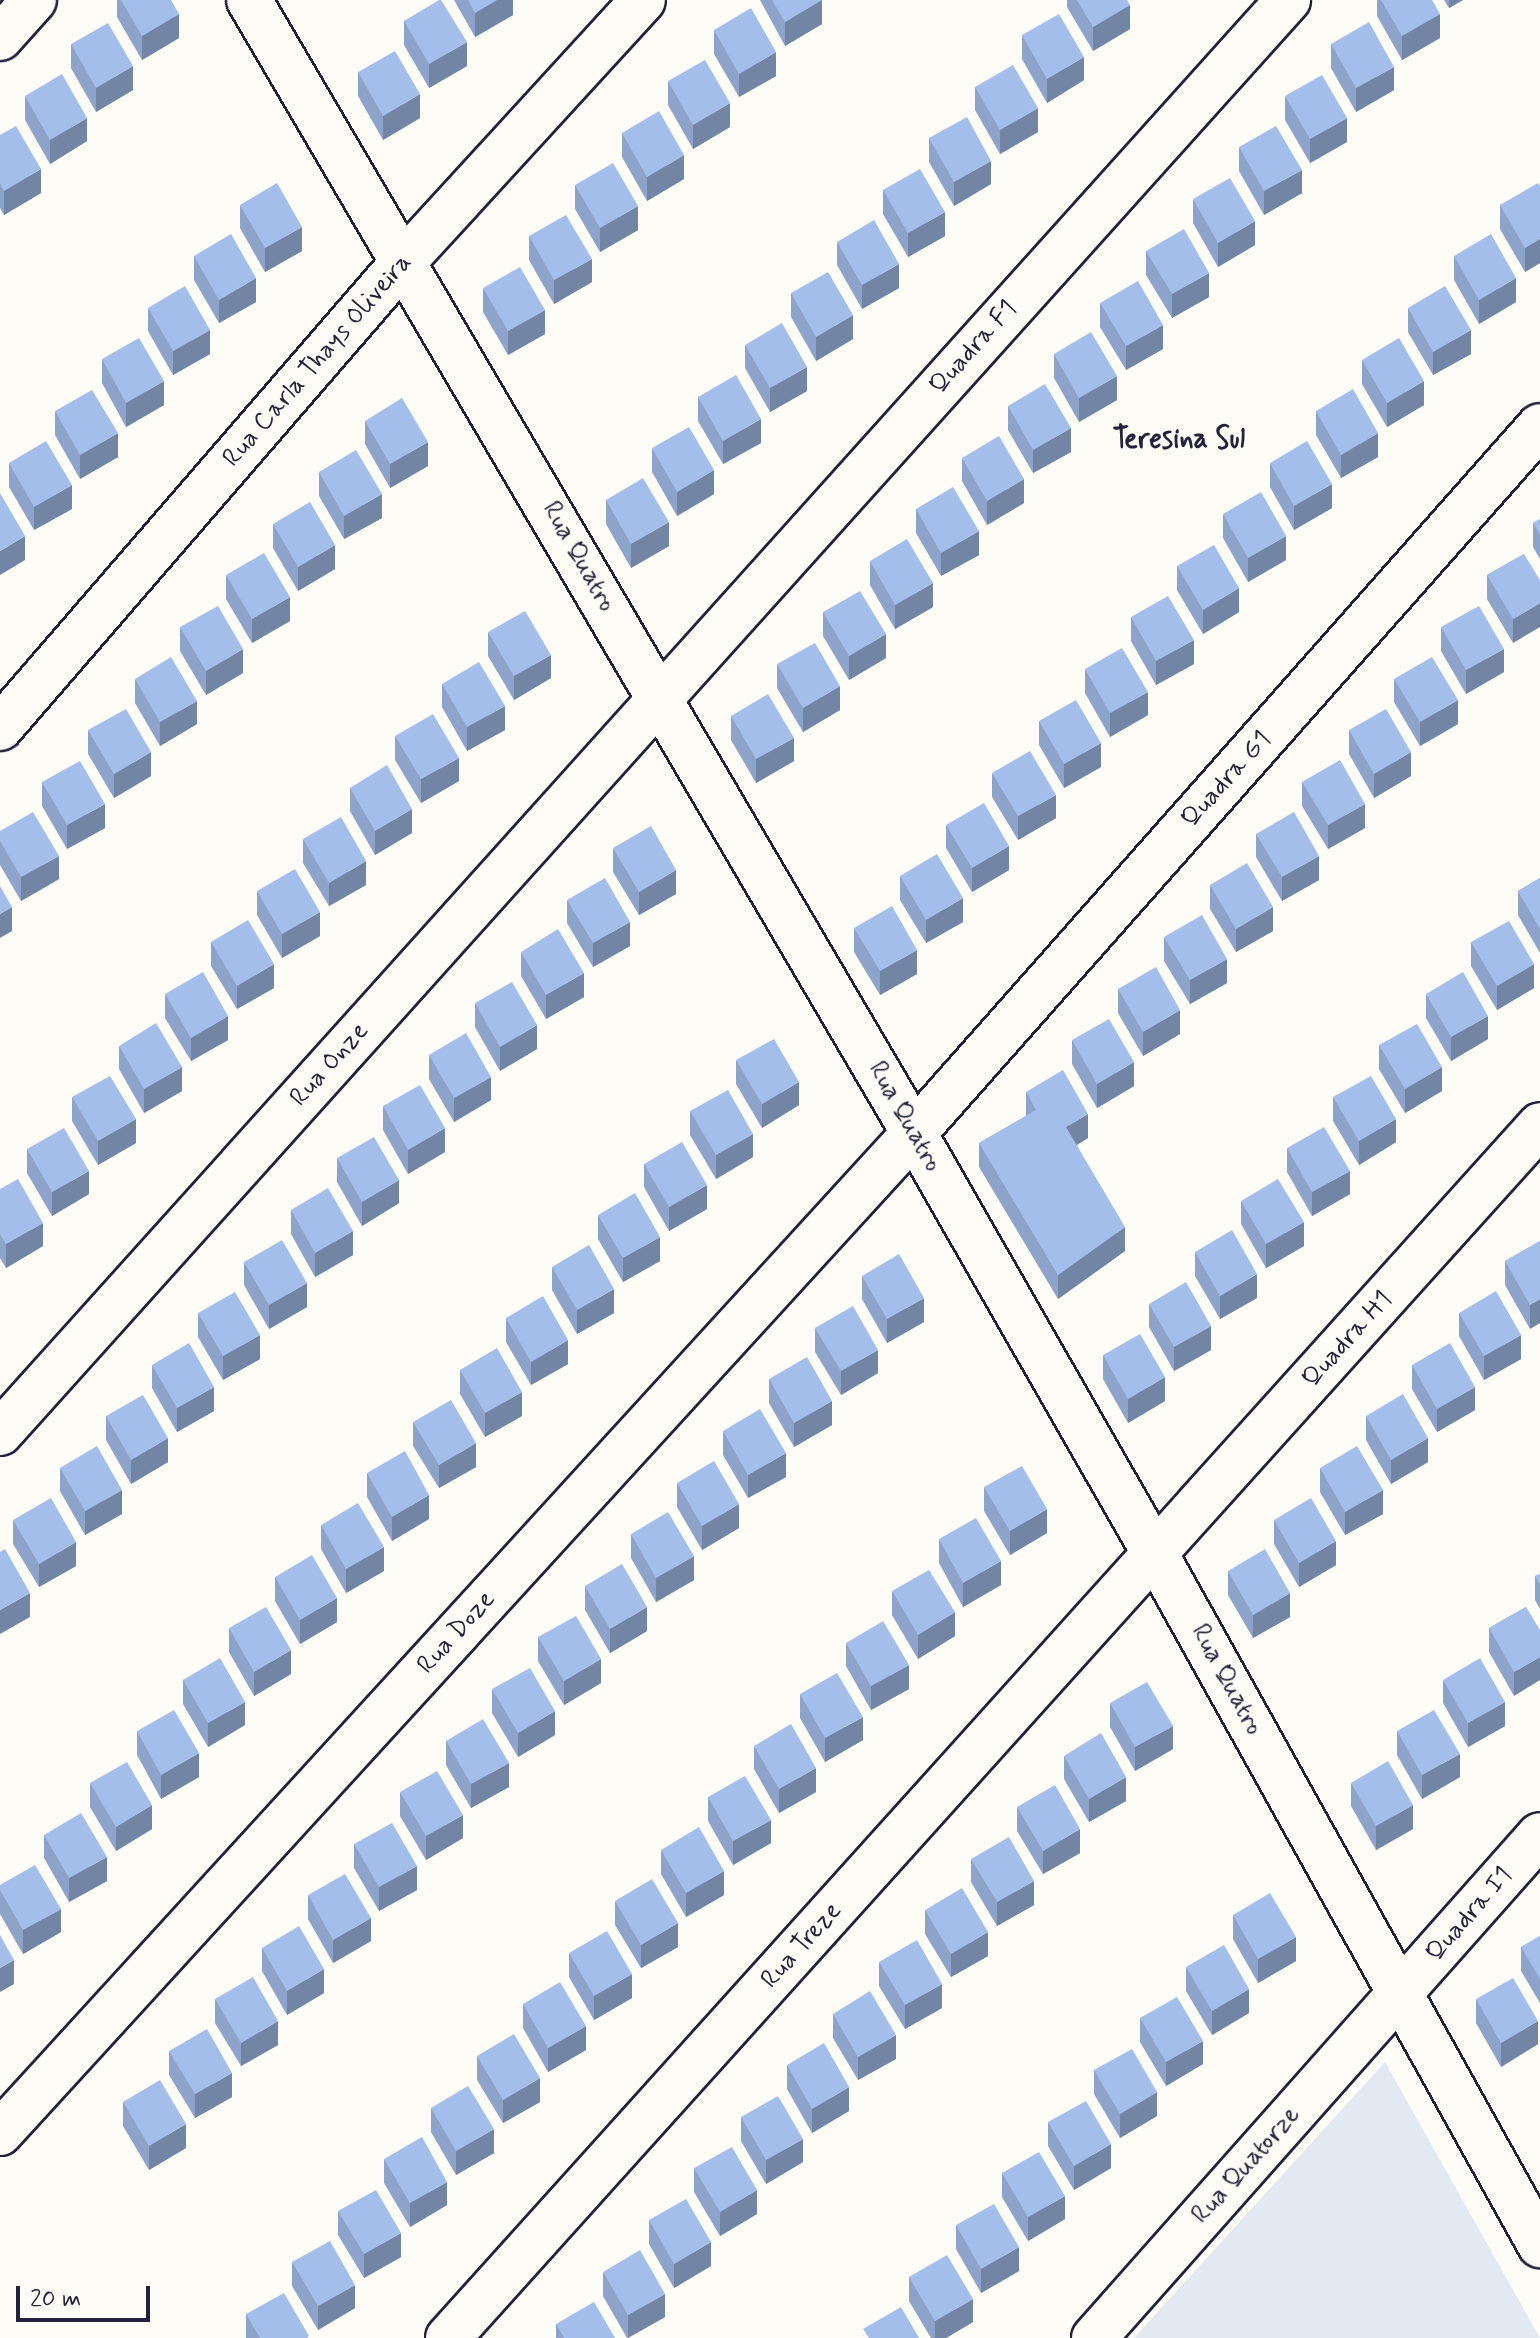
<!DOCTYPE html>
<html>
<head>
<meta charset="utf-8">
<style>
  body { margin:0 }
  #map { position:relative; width:1540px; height:2338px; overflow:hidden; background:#fdfcf7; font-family:Mynerve,sans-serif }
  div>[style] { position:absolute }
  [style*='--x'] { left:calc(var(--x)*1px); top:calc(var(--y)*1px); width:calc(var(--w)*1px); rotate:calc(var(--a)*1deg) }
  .built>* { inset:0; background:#e2e9f3 }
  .roads { filter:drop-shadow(2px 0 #22223b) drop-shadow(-2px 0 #22223b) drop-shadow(0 2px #22223b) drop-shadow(0 -2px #22223b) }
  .minor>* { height:44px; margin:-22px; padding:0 22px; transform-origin:22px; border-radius:22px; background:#fdfcf7 }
  .wall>* { inset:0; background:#8da3ca }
  .shaded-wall>* { inset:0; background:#7385a4 }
  .building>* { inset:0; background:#a4beeb }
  span { translate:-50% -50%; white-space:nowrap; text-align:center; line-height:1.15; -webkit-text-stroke:6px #fdfcf7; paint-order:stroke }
  .street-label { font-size:26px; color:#22223b }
  .neighbourhood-label { font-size:28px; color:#22223b; font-weight:700 }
  .scale { position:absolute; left:16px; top:2286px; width:134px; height:36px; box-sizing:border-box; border:4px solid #22223b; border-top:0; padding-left:10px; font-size:24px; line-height:28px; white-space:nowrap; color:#22223b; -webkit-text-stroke:6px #fdfcf7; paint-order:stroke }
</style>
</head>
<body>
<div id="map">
  <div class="built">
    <i style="clip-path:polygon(1385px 2062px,1540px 2338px,1134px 2338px)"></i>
  </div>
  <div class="roads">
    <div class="minor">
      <i style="--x:249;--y:0;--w:1314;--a:59.59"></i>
      <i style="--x:914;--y:1133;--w:486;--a:60.2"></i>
      <i style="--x:1156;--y:1555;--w:790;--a:60.9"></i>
      <i style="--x:0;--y:38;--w:51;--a:-48.2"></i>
      <i style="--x:0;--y:728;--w:619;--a:-49.13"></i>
      <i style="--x:405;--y:260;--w:352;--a:-47.5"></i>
      <i style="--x:0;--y:1433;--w:1927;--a:-48.05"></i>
      <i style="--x:0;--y:2133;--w:1355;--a:-47.57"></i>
      <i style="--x:914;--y:1133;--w:944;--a:-48.48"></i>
      <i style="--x:448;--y:2338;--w:1632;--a:-48"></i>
      <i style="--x:1094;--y:2338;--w:672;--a:-48.44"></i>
    </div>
  </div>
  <div class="wall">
    <i style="clip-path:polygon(117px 0,171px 0,179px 38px,142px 60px,117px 17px)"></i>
    <i style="clip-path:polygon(454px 0,513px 0,513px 15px,475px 37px)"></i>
    <i style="clip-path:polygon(760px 0,822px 0,822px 24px,785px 46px)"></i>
    <i style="clip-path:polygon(1067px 0,1127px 0,1130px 29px,1093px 51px,1067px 7px)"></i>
    <i style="clip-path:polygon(1377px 0,1432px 0,1440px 38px,1402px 60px,1377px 16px)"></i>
    <i style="clip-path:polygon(1444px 0,1463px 0,1449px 8px)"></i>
    <i style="clip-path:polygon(404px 21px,467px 66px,429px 88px,404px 45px)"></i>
    <i style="clip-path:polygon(714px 30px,776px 76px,739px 97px,714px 54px)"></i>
    <i style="clip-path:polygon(1022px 35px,1084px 80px,1047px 103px,1022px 59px)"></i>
    <i style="clip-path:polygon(71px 44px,133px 90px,96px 112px,71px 68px)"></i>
    <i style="clip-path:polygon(1331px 44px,1394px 90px,1356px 112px,1331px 68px)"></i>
    <i style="clip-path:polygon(358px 72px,420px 118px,383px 140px,358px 96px)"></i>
    <i style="clip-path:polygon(668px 81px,730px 127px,693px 149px,668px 105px)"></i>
    <i style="clip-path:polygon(975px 87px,1038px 132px,1000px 154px,975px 110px)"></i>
    <i style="clip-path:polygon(25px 96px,87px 141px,50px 164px,25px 120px)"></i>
    <i style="clip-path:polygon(1285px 96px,1347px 142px,1310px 163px,1285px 120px)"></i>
    <i style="clip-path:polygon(622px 133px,684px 179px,647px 201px,622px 157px)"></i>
    <i style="clip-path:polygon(0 135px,41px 193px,4px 215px,0 208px)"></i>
    <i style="clip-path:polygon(929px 138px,991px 184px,954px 206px,929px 162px)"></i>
    <i style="clip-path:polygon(1239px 147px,1302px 193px,1264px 215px,1239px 171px)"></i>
    <i style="clip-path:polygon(575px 185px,638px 230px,600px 252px,575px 209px)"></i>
    <i style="clip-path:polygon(1540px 186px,1540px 263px,1525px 272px,1500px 229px,1500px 205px)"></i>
    <i style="clip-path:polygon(883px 190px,945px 236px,908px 257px,883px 214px)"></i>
    <i style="clip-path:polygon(1193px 199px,1255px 245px,1218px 267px,1193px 223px)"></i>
    <i style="clip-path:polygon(240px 205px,302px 251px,265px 272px,240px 228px)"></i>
    <i style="clip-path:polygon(529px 236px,592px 282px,554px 304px,529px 260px)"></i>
    <i style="clip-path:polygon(837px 242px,899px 288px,862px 309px,837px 265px)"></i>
    <i style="clip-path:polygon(1146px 251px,1209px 297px,1172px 318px,1146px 275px)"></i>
    <i style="clip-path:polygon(194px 256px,256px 302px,219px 323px,194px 280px)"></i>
    <i style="clip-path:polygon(1454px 256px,1516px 302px,1479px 324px,1454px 280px)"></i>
    <i style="clip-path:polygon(483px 288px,545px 334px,508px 355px,483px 312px)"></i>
    <i style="clip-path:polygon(791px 293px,853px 339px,816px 361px,791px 317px)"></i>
    <i style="clip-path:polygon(1100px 303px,1163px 349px,1126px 370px,1100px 327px)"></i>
    <i style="clip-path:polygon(148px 308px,210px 354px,173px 375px,148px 331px)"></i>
    <i style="clip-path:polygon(1408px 308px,1471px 354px,1433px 375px,1408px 332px)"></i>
    <i style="clip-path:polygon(745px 345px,807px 391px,770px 412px,745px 368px)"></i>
    <i style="clip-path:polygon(1054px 354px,1117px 400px,1079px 422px,1054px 378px)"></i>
    <i style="clip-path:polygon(102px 359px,164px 405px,126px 427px,102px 383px)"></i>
    <i style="clip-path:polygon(1362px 360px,1424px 405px,1387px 427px,1362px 384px)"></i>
    <i style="clip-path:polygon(698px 397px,761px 443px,723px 464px,698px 421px)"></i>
    <i style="clip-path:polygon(1008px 406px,1071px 452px,1033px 473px,1008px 430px)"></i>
    <i style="clip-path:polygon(55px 411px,118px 457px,80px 479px,55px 435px)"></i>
    <i style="clip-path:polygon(1316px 411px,1378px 457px,1341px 478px,1316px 435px)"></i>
    <i style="clip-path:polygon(365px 421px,428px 466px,390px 488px,365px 444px)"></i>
    <i style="clip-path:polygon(652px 448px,714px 494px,677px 516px,652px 472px)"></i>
    <i style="clip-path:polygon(962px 458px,1024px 503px,987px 525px,962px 481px)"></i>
    <i style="clip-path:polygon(9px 463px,72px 509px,34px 530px,9px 487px)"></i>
    <i style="clip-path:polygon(1270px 463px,1332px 508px,1294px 530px,1270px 487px)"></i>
    <i style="clip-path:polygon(319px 472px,382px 518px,344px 539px,319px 496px)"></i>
    <i style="clip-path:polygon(606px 500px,669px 546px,631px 568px,606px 524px)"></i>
    <i style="clip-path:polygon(916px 509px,979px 555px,941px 576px,916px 533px)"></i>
    <i style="clip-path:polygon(1223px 514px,1286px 560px,1248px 582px,1223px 538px)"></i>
    <i style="clip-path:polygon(1540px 519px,1540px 559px,1533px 547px,1533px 523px)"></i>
    <i style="clip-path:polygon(273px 524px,335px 569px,298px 591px,273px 548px)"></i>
    <i style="clip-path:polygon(1524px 554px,1513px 643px,1487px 599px,1487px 575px)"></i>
    <i style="clip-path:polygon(870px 561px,933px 607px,895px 629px,870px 585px)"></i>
    <i style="clip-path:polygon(1177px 566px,1239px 612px,1203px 634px,1177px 590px)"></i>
    <i style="clip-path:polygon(226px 575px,290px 621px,252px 643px,226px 599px)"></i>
    <i style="clip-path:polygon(823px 612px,886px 658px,849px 680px,823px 636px)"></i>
    <i style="clip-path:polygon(1131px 617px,1194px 664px,1156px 685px,1131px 641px)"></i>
    <i style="clip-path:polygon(180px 627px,243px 673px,206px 695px,180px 651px)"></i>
    <i style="clip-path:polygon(1441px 627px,1504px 672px,1466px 694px,1441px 651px)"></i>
    <i style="clip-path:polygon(488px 632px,551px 678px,514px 700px,488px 656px)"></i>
    <i style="clip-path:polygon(777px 664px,840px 710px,803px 732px,777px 688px)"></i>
    <i style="clip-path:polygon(1085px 669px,1148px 715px,1110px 737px,1085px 693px)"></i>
    <i style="clip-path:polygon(135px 679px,197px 724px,160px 746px,135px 703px)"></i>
    <i style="clip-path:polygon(1394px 679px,1458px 724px,1420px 746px,1394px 702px)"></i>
    <i style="clip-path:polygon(442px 684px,505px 730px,467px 751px,442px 707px)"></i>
    <i style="clip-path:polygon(731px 716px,794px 761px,756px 783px,731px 740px)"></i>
    <i style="clip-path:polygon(1039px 721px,1101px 767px,1064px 788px,1039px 745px)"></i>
    <i style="clip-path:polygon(88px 730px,151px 776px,114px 798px,88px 754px)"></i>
    <i style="clip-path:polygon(1349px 730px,1411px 776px,1374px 798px,1349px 754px)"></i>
    <i style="clip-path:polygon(395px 736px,459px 781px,421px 803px,395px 760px)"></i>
    <i style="clip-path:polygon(992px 773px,1056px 818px,1018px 840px,992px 797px)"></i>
    <i style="clip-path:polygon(42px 782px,105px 828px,67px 849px,42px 806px)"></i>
    <i style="clip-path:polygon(1302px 782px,1365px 828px,1328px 849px,1302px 806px)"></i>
    <i style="clip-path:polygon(350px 788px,412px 833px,375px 855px,350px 811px)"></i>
    <i style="clip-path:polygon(946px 825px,1009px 870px,972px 892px,946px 848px)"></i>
    <i style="clip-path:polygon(0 831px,59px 879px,21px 901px,0 865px)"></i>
    <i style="clip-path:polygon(1256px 834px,1319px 880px,1282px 901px,1256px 857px)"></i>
    <i style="clip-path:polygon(303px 839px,366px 885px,329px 906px,303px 863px)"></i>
    <i style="clip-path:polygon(613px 848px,676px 894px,639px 915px,613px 872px)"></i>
    <i style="clip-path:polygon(900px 876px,963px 922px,926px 943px,900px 900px)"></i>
    <i style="clip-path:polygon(1540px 878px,1540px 953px,1518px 915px,1518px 891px)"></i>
    <i style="clip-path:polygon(1210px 885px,1273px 931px,1236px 952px,1210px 909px)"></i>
    <i style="clip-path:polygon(257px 891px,320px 936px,282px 958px,257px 915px)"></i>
    <i style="clip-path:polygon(567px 900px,630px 946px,593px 967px,567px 923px)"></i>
    <i style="clip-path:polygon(854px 928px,917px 974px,880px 995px,854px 952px)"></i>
    <i style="clip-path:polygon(1164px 937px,1227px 983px,1190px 1004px,1164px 961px)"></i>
    <i style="clip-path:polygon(211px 942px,274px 988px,237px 1009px,211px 966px)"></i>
    <i style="clip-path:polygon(1471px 942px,1534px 988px,1497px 1010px,1471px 966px)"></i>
    <i style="clip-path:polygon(521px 952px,584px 997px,546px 1019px,521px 976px)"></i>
    <i style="clip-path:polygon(1118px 989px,1180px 1034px,1143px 1056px,1118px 1013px)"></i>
    <i style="clip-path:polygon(165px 994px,228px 1040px,191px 1061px,165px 1018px)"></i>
    <i style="clip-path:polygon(1426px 994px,1488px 1039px,1451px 1061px,1426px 1018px)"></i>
    <i style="clip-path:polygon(475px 1003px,537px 1049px,500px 1071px,475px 1027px)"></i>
    <i style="clip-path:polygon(1072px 1040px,1134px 1086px,1097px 1108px,1072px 1064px)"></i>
    <i style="clip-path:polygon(1379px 1045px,1442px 1091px,1405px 1113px,1379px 1069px)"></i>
    <i style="clip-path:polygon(119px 1046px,182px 1091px,144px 1113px,119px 1069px)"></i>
    <i style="clip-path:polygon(429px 1055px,491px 1100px,454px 1122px,429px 1079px)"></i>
    <i style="clip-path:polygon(736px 1060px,799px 1105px,762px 1128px,736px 1084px)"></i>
    <i style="clip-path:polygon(1026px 1092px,1088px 1138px,1077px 1145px,1125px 1251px,1058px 1299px,979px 1167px,979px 1143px,1026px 1116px)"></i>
    <i style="clip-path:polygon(72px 1097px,136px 1143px,98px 1165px,72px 1121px)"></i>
    <i style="clip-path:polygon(1333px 1097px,1396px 1142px,1359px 1165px,1333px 1121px)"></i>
    <i style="clip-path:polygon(383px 1106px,445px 1152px,408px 1174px,383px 1130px)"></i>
    <i style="clip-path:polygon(690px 1111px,753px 1157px,716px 1179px,690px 1135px)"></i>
    <i style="clip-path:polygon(1287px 1148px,1350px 1194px,1312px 1216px,1287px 1172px)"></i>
    <i style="clip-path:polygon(27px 1149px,89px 1194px,52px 1216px,27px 1173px)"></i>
    <i style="clip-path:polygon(337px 1158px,399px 1203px,362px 1226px,337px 1182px)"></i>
    <i style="clip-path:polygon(644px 1164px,707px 1209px,669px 1231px,644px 1187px)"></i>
    <i style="clip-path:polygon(0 1189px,43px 1246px,6px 1268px,0 1258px)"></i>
    <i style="clip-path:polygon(1241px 1201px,1304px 1246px,1266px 1268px,1241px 1224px)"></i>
    <i style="clip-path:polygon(291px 1210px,353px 1255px,315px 1277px,291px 1234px)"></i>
    <i style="clip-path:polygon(598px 1215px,660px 1261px,623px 1282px,598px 1239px)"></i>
    <i style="clip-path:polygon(1540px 1241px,1530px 1329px,1505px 1285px,1505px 1261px)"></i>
    <i style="clip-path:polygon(1195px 1252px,1257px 1298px,1220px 1319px,1195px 1276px)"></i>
    <i style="clip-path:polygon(244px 1262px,307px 1307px,269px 1329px,244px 1285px)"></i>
    <i style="clip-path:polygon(552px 1267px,614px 1313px,577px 1334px,552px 1290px)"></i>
    <i style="clip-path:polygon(862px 1276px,924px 1322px,887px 1343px,862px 1299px)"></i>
    <i style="clip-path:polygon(1149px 1304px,1211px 1350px,1174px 1371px,1149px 1327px)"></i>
    <i style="clip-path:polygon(198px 1313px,260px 1359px,223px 1380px,198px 1337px)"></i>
    <i style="clip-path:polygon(1459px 1313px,1521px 1359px,1484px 1380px,1459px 1336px)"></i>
    <i style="clip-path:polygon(506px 1318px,568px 1364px,531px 1385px,506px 1342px)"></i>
    <i style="clip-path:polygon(815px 1328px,878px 1373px,841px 1395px,815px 1352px)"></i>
    <i style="clip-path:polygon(1103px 1355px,1165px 1401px,1128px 1423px,1103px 1379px)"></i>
    <i style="clip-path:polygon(152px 1365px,214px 1411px,177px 1432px,152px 1388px)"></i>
    <i style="clip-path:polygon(1412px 1365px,1475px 1410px,1437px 1432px,1412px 1389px)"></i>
    <i style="clip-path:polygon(460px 1370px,522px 1416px,485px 1437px,460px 1394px)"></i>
    <i style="clip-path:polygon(769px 1379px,832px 1425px,794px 1447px,769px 1403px)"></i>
    <i style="clip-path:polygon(106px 1416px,168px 1462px,131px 1484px,106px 1440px)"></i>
    <i style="clip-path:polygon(1366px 1416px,1428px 1462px,1391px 1484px,1366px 1440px)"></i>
    <i style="clip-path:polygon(413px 1422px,476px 1467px,439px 1488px,413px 1446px)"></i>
    <i style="clip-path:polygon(723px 1431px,786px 1477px,748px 1498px,723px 1455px)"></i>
    <i style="clip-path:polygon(60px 1468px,122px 1514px,85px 1535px,60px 1491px)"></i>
    <i style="clip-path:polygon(1320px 1468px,1383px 1514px,1345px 1535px,1320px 1492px)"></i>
    <i style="clip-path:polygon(367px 1473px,429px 1519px,392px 1541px,367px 1497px)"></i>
    <i style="clip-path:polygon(677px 1483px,739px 1528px,702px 1550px,677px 1507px)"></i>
    <i style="clip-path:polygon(984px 1487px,1047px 1533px,1010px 1555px,984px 1511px)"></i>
    <i style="clip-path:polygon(13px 1520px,76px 1566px,39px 1587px,13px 1544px)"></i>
    <i style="clip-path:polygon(1274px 1520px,1336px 1565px,1299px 1587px,1274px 1544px)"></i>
    <i style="clip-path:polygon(321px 1525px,384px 1571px,346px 1593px,321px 1549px)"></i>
    <i style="clip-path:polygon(631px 1534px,694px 1580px,656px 1602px,631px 1558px)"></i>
    <i style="clip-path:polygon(939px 1539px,1001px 1585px,963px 1607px,939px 1563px)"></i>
    <i style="clip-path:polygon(1228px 1571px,1290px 1617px,1253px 1638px,1228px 1595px)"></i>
    <i style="clip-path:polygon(1540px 1574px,1540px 1609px,1535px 1600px,1535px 1576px)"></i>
    <i style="clip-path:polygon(275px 1577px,337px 1622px,300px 1644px,275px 1601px)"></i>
    <i style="clip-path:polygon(585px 1586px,647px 1631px,610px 1653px,585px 1610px)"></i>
    <i style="clip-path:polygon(892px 1591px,955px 1636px,918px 1659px,892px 1615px)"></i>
    <i style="clip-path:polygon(1526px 1607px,1514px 1696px,1489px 1652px,1489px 1628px)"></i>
    <i style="clip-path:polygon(229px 1628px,291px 1674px,254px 1696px,229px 1652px)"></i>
    <i style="clip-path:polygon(538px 1637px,601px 1683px,564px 1705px,538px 1661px)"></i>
    <i style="clip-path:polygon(846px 1643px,909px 1689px,871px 1710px,846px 1666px)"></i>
    <i style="clip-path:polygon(183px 1680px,245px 1725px,208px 1747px,183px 1704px)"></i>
    <i style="clip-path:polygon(1443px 1680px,1505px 1726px,1468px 1747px,1443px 1703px)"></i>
    <i style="clip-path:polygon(492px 1689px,555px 1735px,518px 1757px,492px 1713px)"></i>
    <i style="clip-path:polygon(800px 1694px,863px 1740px,825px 1762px,800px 1718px)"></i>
    <i style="clip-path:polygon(1110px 1703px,1173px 1749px,1135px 1771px,1110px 1727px)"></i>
    <i style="clip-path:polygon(137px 1731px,199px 1777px,161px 1799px,137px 1755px)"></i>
    <i style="clip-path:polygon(1397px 1731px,1460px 1777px,1422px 1799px,1397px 1755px)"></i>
    <i style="clip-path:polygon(446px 1741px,509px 1787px,471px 1808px,446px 1765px)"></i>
    <i style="clip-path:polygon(754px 1746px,816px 1792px,779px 1813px,754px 1769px)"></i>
    <i style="clip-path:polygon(1064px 1756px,1126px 1801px,1089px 1822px,1064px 1779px)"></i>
    <i style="clip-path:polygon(90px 1783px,152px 1829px,116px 1851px,90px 1807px)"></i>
    <i style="clip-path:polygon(1351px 1783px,1413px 1829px,1376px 1850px,1351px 1806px)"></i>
    <i style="clip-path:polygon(400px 1792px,463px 1838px,426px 1860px,400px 1816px)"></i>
    <i style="clip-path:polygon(708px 1797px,771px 1843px,733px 1865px,708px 1821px)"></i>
    <i style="clip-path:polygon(1017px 1807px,1080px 1853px,1043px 1874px,1017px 1831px)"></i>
    <i style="clip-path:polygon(44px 1835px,107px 1881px,69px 1902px,44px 1858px)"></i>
    <i style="clip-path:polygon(354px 1844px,417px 1890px,379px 1911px,354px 1868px)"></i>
    <i style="clip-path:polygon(661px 1850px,724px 1895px,686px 1917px,661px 1874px)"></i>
    <i style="clip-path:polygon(971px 1859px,1034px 1905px,997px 1926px,971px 1882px)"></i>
    <i style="clip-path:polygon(0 1885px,61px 1932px,23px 1954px,0 1914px)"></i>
    <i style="clip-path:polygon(308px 1895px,371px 1941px,333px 1963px,308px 1919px)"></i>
    <i style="clip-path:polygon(615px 1901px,678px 1947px,641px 1968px,615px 1925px)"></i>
    <i style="clip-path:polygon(925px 1910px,988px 1956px,951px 1977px,925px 1934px)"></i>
    <i style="clip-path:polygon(1233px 1915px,1296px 1961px,1258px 1983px,1233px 1939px)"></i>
    <i style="clip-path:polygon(1540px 1936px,1540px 2003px,1521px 1971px,1521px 1947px)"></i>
    <i style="clip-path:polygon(262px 1948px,324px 1993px,287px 2015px,262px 1971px)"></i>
    <i style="clip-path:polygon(569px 1953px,632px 1998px,594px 2020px,569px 1977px)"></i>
    <i style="clip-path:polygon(879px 1962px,942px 2008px,905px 2029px,879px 1986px)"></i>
    <i style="clip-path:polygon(1186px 1967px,1249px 2013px,1212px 2035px,1186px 1991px)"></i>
    <i style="clip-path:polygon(215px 1999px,278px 2045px,241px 2066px,215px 2023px)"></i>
    <i style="clip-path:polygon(1476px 1999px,1538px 2044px,1501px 2067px,1476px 2023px)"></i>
    <i style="clip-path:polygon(523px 2004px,586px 2050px,548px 2072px,523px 2028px)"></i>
    <i style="clip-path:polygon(833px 2014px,896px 2059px,858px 2080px,833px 2038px)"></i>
    <i style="clip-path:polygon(1140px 2018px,1203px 2064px,1166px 2086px,1140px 2042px)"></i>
    <i style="clip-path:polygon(169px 2051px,232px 2097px,195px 2118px,169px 2075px)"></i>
    <i style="clip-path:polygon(477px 2056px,540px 2102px,503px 2123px,477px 2080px)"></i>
    <i style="clip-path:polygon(787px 2065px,849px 2111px,812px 2133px,787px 2089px)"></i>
    <i style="clip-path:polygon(1094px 2070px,1157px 2116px,1120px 2138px,1094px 2094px)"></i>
    <i style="clip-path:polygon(123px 2102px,186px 2148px,149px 2170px,123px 2126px)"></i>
    <i style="clip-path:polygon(431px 2108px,494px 2153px,456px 2175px,431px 2132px)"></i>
    <i style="clip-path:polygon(741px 2117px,803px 2162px,766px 2184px,741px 2141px)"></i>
    <i style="clip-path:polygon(1048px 2122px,1111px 2168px,1074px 2190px,1048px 2146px)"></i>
    <i style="clip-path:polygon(384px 2159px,447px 2205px,410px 2227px,384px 2183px)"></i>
    <i style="clip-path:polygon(694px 2168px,757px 2214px,720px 2236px,694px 2192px)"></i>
    <i style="clip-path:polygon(1002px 2173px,1065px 2219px,1028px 2241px,1002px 2197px)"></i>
    <i style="clip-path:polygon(338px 2211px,401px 2257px,364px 2278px,338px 2235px)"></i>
    <i style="clip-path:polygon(649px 2220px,711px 2266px,674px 2288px,649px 2244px)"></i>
    <i style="clip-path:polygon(956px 2225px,1019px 2271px,981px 2293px,956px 2249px)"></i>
    <i style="clip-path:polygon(292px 2262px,355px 2308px,318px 2330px,292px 2286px)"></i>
    <i style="clip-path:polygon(603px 2272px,665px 2317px,627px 2338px,603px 2296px)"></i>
    <i style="clip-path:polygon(909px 2277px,973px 2322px,946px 2338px,931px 2338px,909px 2301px)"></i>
    <i style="clip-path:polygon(246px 2314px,309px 2338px,246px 2338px)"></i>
    <i style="clip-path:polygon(556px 2324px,615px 2338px,556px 2338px)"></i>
  </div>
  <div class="shaded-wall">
    <i style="clip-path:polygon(497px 0,513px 0,513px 15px,475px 37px,475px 13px)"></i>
    <i style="clip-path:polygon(822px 0,822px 24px,785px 46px,785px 22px)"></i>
    <i style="clip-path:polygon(1449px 0,1463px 0,1449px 8px)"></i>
    <i style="clip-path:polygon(1130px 5px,1130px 29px,1093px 51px,1093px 27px)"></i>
    <i style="clip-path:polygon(179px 14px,179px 38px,142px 60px,142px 36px)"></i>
    <i style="clip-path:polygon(1440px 14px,1440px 38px,1402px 60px,1402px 36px)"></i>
    <i style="clip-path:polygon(467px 42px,467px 66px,429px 88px,429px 64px)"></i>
    <i style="clip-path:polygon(776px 52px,776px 76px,739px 97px,739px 74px)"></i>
    <i style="clip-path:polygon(1084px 57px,1084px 80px,1047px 103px,1047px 79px)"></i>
    <i style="clip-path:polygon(133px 66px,133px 90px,96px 112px,96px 88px)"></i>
    <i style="clip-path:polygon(1394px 67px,1394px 90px,1356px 112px,1356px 88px)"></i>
    <i style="clip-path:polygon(420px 94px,420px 118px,383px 140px,383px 116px)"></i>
    <i style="clip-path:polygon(730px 103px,730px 127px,693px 149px,693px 125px)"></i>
    <i style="clip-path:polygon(1038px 108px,1038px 132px,1000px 154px,1000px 130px)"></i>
    <i style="clip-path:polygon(87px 118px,87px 141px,50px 164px,50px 140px)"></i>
    <i style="clip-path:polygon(1347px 118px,1347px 142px,1310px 163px,1310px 139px)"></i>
    <i style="clip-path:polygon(684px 155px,684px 179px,647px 201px,647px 177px)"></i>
    <i style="clip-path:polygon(991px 161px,991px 184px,954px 206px,954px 182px)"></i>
    <i style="clip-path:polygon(41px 169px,41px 193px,4px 215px,4px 191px)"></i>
    <i style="clip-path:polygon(1302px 170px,1302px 193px,1264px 215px,1264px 191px)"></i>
    <i style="clip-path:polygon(638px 206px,638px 230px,600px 252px,600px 228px)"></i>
    <i style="clip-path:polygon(945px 212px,945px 236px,908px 257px,908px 233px)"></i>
    <i style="clip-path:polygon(1255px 221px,1255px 245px,1218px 267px,1218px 243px)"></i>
    <i style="clip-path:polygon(302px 227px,302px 251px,265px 272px,265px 248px)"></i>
    <i style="clip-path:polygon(1540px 239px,1540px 263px,1525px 272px,1525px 248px)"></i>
    <i style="clip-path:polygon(592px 259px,592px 282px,554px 304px,554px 280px)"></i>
    <i style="clip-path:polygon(899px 264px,899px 288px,862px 309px,862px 285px)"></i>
    <i style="clip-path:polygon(1209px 273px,1209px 297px,1172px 318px,1172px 294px)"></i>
    <i style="clip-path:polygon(256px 278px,256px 302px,219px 323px,219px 300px)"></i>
    <i style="clip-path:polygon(1516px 278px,1516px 302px,1479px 324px,1479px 300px)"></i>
    <i style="clip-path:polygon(545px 310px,545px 334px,508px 355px,508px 331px)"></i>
    <i style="clip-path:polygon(853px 315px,853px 339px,816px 361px,816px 337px)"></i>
    <i style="clip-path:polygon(1163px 325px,1163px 349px,1126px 370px,1126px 346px)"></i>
    <i style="clip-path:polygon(210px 330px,210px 354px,173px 375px,173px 351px)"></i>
    <i style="clip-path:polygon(1471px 330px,1471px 354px,1433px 375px,1433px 352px)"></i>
    <i style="clip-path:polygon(807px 367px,807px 391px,770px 412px,770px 388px)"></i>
    <i style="clip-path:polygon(1117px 376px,1117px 400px,1079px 422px,1079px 398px)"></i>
    <i style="clip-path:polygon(164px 381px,164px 405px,126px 427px,126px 403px)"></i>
    <i style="clip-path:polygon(1424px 381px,1424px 405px,1387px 427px,1387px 403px)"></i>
    <i style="clip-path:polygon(761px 419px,761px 443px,723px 464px,723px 441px)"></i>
    <i style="clip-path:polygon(1071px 428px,1071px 452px,1033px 473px,1033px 450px)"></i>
    <i style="clip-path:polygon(118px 433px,118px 457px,80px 479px,80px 455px)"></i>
    <i style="clip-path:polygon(1378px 433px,1378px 457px,1341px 478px,1341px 455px)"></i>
    <i style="clip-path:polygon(428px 442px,428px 466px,390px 488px,390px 464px)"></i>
    <i style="clip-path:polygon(714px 470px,714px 494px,677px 516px,677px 492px)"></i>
    <i style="clip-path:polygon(1024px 479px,1024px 503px,987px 525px,987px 501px)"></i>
    <i style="clip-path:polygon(1332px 484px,1332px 508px,1294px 530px,1294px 506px)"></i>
    <i style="clip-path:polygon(72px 485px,72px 509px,34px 530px,34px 507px)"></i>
    <i style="clip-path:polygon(382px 494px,382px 518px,344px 539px,344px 516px)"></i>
    <i style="clip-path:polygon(669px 522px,669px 546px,631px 568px,631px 544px)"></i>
    <i style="clip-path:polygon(979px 531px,979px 555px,941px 576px,941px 553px)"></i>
    <i style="clip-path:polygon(25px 536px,25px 560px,0 575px,0 551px)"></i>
    <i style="clip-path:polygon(1286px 536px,1286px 560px,1248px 582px,1248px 558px)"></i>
    <i style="clip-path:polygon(335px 545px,335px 569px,298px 591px,298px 567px)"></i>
    <i style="clip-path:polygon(933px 583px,933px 607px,895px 629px,895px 605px)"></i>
    <i style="clip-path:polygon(1239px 588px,1239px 612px,1203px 634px,1203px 610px)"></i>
    <i style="clip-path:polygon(290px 597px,290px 621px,252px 643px,252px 619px)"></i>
    <i style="clip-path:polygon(1540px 603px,1540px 627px,1513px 643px,1513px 619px)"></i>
    <i style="clip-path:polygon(886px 634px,886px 658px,849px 680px,849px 656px)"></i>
    <i style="clip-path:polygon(1194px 640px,1194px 664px,1156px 685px,1156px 661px)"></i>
    <i style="clip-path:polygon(243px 649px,243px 673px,206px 695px,206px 671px)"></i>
    <i style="clip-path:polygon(1504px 649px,1504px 672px,1466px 694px,1466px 670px)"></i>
    <i style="clip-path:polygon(551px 655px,551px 678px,514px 700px,514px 676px)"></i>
    <i style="clip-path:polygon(840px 686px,840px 710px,803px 732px,803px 708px)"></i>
    <i style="clip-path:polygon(1148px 692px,1148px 715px,1110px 737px,1110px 713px)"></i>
    <i style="clip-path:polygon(1458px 700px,1458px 724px,1420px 746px,1420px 722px)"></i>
    <i style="clip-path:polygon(197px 701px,197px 724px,160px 746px,160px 722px)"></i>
    <i style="clip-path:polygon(505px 706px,505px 730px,467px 751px,467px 727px)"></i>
    <i style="clip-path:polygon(794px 738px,794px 761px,756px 783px,756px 759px)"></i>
    <i style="clip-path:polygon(1101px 743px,1101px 767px,1064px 788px,1064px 764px)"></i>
    <i style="clip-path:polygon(151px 752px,151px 776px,114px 798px,114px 774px)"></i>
    <i style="clip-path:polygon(1411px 752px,1411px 776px,1374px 798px,1374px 774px)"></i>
    <i style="clip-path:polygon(459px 758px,459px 781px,421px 803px,421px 779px)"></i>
    <i style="clip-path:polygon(1056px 795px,1056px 818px,1018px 840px,1018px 816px)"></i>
    <i style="clip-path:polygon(105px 804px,105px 828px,67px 849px,67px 825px)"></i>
    <i style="clip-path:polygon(1365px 804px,1365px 828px,1328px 849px,1328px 825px)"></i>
    <i style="clip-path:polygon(412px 809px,412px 833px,375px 855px,375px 831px)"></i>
    <i style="clip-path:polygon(1009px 846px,1009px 870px,972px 892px,972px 868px)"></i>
    <i style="clip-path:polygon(59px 856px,59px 879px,21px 901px,21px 877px)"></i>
    <i style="clip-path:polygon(1319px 856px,1319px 880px,1282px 901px,1282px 877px)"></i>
    <i style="clip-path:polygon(366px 861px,366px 885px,329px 906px,329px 883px)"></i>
    <i style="clip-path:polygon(676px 870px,676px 894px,639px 915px,639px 892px)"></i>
    <i style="clip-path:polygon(963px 898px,963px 922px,926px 943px,926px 920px)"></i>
    <i style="clip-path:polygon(12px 907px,12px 931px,0 938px,0 914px)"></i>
    <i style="clip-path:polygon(1273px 907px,1273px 931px,1236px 952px,1236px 929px)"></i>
    <i style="clip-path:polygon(320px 912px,320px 936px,282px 958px,282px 934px)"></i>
    <i style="clip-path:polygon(630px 922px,630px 946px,593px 967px,593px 943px)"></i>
    <i style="clip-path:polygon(917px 950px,917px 974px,880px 995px,880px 971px)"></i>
    <i style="clip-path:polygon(1227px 959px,1227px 983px,1190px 1004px,1190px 980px)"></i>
    <i style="clip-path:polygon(274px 964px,274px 988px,237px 1009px,237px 986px)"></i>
    <i style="clip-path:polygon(1534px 964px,1534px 988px,1497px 1010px,1497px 986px)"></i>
    <i style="clip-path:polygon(584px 973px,584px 997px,546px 1019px,546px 995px)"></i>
    <i style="clip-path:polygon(1180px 1010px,1180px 1034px,1143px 1056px,1143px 1032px)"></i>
    <i style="clip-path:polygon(228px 1016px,228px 1040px,191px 1061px,191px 1038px)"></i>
    <i style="clip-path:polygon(1488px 1016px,1488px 1039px,1451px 1061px,1451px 1037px)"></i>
    <i style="clip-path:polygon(537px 1025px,537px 1049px,500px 1071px,500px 1047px)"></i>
    <i style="clip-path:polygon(1134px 1062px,1134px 1086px,1097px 1108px,1097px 1084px)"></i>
    <i style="clip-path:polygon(182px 1067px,182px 1091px,144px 1113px,144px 1089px)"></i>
    <i style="clip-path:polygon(1442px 1067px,1442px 1091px,1405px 1113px,1405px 1089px)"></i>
    <i style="clip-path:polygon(491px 1077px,491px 1100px,454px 1122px,454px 1098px)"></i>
    <i style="clip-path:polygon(799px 1082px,799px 1105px,762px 1128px,762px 1104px)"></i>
    <i style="clip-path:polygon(1088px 1114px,1088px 1138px,1066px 1151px,1066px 1127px)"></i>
    <i style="clip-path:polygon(136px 1119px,136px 1143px,98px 1165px,98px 1141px)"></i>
    <i style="clip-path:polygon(1396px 1119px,1396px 1142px,1359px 1165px,1359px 1141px)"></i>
    <i style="clip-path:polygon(445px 1128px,445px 1152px,408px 1174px,408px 1150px)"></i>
    <i style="clip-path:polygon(753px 1134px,753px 1157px,716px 1179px,716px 1155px)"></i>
    <i style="clip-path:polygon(89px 1171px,89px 1194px,52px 1216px,52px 1192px)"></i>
    <i style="clip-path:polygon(1350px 1171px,1350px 1194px,1312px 1216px,1312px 1192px)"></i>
    <i style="clip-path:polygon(399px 1180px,399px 1203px,362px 1226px,362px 1202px)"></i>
    <i style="clip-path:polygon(707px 1185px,707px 1209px,669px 1231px,669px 1207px)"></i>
    <i style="clip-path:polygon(1304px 1222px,1304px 1246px,1266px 1268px,1266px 1244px)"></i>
    <i style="clip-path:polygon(43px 1223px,43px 1246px,6px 1268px,6px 1244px)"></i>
    <i style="clip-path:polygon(1125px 1227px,1125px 1251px,1058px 1299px,1058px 1275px)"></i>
    <i style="clip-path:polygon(353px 1231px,353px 1255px,315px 1277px,315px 1253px)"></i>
    <i style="clip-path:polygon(660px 1237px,660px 1261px,623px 1282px,623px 1258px)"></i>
    <i style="clip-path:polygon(1257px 1274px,1257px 1298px,1220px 1319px,1220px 1296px)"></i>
    <i style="clip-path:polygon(307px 1283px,307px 1307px,269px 1329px,269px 1305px)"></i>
    <i style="clip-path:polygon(614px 1289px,614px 1313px,577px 1334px,577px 1310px)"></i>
    <i style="clip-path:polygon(924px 1298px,924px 1322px,887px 1343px,887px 1319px)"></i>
    <i style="clip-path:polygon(1540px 1299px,1540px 1323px,1530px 1329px,1530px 1305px)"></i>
    <i style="clip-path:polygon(1211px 1326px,1211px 1350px,1174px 1371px,1174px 1347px)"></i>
    <i style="clip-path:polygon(260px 1335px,260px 1359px,223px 1380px,223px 1356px)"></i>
    <i style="clip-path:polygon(1521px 1335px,1521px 1359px,1484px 1380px,1484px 1356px)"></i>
    <i style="clip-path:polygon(568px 1340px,568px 1364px,531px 1385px,531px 1362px)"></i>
    <i style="clip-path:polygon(878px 1350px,878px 1373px,841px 1395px,841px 1371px)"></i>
    <i style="clip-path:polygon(1165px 1377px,1165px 1401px,1128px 1423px,1128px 1399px)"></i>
    <i style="clip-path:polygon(214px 1387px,214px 1411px,177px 1432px,177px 1408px)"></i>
    <i style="clip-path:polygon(1475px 1387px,1475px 1410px,1437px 1432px,1437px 1409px)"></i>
    <i style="clip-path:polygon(522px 1392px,522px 1416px,485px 1437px,485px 1413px)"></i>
    <i style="clip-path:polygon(832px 1401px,832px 1425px,794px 1447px,794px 1423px)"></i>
    <i style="clip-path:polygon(168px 1438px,168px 1462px,131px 1484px,131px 1460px)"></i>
    <i style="clip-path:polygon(1428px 1438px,1428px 1462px,1391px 1484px,1391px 1460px)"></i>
    <i style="clip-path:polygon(476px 1443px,476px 1467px,439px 1488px,439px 1465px)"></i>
    <i style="clip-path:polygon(786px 1453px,786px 1477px,748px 1498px,748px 1475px)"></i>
    <i style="clip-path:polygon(122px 1490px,122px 1514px,85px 1535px,85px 1511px)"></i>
    <i style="clip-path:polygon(1383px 1490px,1383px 1514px,1345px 1535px,1345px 1512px)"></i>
    <i style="clip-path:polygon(429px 1495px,429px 1519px,392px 1541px,392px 1517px)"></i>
    <i style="clip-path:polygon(739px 1504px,739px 1528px,702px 1550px,702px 1526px)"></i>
    <i style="clip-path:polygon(1047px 1509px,1047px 1533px,1010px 1555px,1010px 1531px)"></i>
    <i style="clip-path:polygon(1336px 1541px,1336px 1565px,1299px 1587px,1299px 1563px)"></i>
    <i style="clip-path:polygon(76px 1542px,76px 1566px,39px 1587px,39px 1564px)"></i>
    <i style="clip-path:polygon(384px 1547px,384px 1571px,346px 1593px,346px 1569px)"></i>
    <i style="clip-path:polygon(694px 1556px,694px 1580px,656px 1602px,656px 1578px)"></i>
    <i style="clip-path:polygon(1001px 1561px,1001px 1585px,963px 1607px,963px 1583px)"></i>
    <i style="clip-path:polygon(30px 1593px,30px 1617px,0 1634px,0 1610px)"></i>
    <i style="clip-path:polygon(1290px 1593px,1290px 1617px,1253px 1638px,1253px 1615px)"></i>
    <i style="clip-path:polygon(337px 1598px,337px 1622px,300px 1644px,300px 1620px)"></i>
    <i style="clip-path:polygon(647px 1607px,647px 1631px,610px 1653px,610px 1629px)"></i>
    <i style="clip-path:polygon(955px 1612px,955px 1636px,918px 1659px,918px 1635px)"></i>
    <i style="clip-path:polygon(291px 1650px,291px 1674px,254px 1696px,254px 1672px)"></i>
    <i style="clip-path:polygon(1540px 1657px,1540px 1680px,1514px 1696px,1514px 1672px)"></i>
    <i style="clip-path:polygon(601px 1659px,601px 1683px,564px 1705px,564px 1681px)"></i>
    <i style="clip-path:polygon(909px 1665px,909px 1689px,871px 1710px,871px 1686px)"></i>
    <i style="clip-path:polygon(245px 1702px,245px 1725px,208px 1747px,208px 1723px)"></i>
    <i style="clip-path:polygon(1505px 1702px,1505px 1726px,1468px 1747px,1468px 1723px)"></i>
    <i style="clip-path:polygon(555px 1711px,555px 1735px,518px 1757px,518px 1733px)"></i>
    <i style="clip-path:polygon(863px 1717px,863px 1740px,825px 1762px,825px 1738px)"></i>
    <i style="clip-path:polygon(1173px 1726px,1173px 1749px,1135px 1771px,1135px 1747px)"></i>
    <i style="clip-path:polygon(199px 1753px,199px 1777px,161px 1799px,161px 1775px)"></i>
    <i style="clip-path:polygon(1460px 1754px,1460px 1777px,1422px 1799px,1422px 1775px)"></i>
    <i style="clip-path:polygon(509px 1763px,509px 1787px,471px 1808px,471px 1784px)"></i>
    <i style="clip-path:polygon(816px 1768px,816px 1792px,779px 1813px,779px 1789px)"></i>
    <i style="clip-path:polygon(1126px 1777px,1126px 1801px,1089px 1822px,1089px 1799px)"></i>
    <i style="clip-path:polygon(152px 1805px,152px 1829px,116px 1851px,116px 1827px)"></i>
    <i style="clip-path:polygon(1413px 1805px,1413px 1829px,1376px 1850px,1376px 1826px)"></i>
    <i style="clip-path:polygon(463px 1815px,463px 1838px,426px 1860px,426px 1836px)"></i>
    <i style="clip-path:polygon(771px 1820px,771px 1843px,733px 1865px,733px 1841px)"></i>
    <i style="clip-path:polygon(1080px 1829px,1080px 1853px,1043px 1874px,1043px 1851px)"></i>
    <i style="clip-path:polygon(107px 1857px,107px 1881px,69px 1902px,69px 1878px)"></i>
    <i style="clip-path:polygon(417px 1866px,417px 1890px,379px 1911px,379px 1887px)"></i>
    <i style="clip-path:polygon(724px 1871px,724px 1895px,686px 1917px,686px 1893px)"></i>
    <i style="clip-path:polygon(1034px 1881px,1034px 1905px,997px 1926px,997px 1902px)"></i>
    <i style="clip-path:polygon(61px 1909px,61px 1932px,23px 1954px,23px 1930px)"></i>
    <i style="clip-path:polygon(371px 1918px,371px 1941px,333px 1963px,333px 1940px)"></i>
    <i style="clip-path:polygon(678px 1923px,678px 1947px,641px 1968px,641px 1945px)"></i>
    <i style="clip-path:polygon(988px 1932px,988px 1956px,951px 1977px,951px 1954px)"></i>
    <i style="clip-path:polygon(1296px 1937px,1296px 1961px,1258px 1983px,1258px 1959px)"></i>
    <i style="clip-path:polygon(14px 1960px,14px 1984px,0 1992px,0 1968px)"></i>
    <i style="clip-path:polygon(324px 1969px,324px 1993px,287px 2015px,287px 1991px)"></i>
    <i style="clip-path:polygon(632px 1974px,632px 1998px,594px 2020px,594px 1996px)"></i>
    <i style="clip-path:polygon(942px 1984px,942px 2008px,905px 2029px,905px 2005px)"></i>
    <i style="clip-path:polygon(1249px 1989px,1249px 2013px,1212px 2035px,1212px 2011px)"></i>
    <i style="clip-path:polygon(278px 2021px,278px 2045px,241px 2066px,241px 2043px)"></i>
    <i style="clip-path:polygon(1538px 2021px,1538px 2044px,1501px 2067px,1501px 2043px)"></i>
    <i style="clip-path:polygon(586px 2026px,586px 2050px,548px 2072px,548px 2048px)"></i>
    <i style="clip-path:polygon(896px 2035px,896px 2059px,858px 2080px,858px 2057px)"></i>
    <i style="clip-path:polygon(1203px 2041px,1203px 2064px,1166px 2086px,1166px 2062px)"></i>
    <i style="clip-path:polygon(232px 2073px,232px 2097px,195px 2118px,195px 2094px)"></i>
    <i style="clip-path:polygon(540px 2078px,540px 2102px,503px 2123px,503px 2100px)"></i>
    <i style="clip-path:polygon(849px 2087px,849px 2111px,812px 2133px,812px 2109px)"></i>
    <i style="clip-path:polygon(1157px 2092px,1157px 2116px,1120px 2138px,1120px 2114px)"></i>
    <i style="clip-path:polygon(186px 2124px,186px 2148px,149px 2170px,149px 2146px)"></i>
    <i style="clip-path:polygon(494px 2129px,494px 2153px,456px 2175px,456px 2151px)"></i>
    <i style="clip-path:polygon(803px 2139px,803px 2162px,766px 2184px,766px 2160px)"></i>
    <i style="clip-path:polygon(1111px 2144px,1111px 2168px,1074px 2190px,1074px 2166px)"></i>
    <i style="clip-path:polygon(447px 2182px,447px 2205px,410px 2227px,410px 2203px)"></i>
    <i style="clip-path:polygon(757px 2190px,757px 2214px,720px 2236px,720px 2212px)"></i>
    <i style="clip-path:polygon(1065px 2196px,1065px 2219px,1028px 2241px,1028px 2217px)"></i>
    <i style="clip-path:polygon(401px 2233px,401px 2257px,364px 2278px,364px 2254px)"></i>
    <i style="clip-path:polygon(711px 2242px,711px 2266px,674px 2288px,674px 2264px)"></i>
    <i style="clip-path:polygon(1019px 2247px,1019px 2271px,981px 2293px,981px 2269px)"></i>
    <i style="clip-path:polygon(355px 2285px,355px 2308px,318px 2330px,318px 2306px)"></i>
    <i style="clip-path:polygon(665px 2294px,665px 2317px,628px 2338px,628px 2315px)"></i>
    <i style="clip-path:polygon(973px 2299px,973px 2322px,946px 2338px,935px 2338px,935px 2321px)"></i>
  </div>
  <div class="building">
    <i style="clip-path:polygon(121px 0,171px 0,179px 14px,142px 36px)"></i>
    <i style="clip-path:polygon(439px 0,441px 0,467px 42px,429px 64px,404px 21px)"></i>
    <i style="clip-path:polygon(468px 0,497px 0,475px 13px)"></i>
    <i style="clip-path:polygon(772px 0,822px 0,785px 22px)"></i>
    <i style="clip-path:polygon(1077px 0,1127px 0,1130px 5px,1093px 27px)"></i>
    <i style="clip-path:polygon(1381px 0,1432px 0,1440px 14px,1402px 36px)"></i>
    <i style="clip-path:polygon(751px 8px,776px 52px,739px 74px,714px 30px)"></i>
    <i style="clip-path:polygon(1059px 14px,1084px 57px,1047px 79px,1022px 35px)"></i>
    <i style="clip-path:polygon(1369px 22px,1394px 67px,1356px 88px,1331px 44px)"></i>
    <i style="clip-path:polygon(108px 23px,133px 66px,96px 88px,71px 44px)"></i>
    <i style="clip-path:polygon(395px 51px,420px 94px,383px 116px,358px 72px)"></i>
    <i style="clip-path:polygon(705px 60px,730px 103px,693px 125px,668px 81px)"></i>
    <i style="clip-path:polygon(1013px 65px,1038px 108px,1000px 130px,975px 87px)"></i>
    <i style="clip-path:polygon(62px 74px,87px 118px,50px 140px,25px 96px)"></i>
    <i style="clip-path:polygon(1322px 75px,1347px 118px,1310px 139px,1285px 96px)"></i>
    <i style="clip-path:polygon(659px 111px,684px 155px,647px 177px,622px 133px)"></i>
    <i style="clip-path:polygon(967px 117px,991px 161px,954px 182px,929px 138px)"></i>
    <i style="clip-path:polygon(16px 126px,41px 169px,4px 191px,0 184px,0 135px)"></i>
    <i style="clip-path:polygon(1276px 126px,1302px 170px,1264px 191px,1239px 147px)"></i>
    <i style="clip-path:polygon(613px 163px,638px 206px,600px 228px,575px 185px)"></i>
    <i style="clip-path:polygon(920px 169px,945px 212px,908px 233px,883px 190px)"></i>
    <i style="clip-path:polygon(1230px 178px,1255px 221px,1218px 243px,1193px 199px)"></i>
    <i style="clip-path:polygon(277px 183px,302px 227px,265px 248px,240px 205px)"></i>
    <i style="clip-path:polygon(1538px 183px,1540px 186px,1540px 239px,1525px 248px,1500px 205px)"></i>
    <i style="clip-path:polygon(566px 215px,592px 259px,554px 280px,529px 236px)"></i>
    <i style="clip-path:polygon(874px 220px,899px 264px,862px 285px,837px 242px)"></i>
    <i style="clip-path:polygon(1184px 229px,1209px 273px,1172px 294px,1146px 251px)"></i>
    <i style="clip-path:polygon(231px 234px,256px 278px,219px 300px,194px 256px)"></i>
    <i style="clip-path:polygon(1491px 234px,1516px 278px,1479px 300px,1454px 256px)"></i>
    <i style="clip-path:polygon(520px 267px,545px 310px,508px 331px,483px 288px)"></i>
    <i style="clip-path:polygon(828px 272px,853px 315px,816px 337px,791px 293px)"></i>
    <i style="clip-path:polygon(1138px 281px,1163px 325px,1126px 346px,1100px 303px)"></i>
    <i style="clip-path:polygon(185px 286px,210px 330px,173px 351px,148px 308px)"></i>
    <i style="clip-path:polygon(1445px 286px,1471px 330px,1433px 352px,1408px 308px)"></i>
    <i style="clip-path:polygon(782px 323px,807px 367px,770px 388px,745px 345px)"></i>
    <i style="clip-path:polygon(1091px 332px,1117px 376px,1079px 398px,1054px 354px)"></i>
    <i style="clip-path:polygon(139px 338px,164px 381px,126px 403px,102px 359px)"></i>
    <i style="clip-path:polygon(1399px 338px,1424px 381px,1387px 403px,1362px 360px)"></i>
    <i style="clip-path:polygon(736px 375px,761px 419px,723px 441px,698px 397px)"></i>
    <i style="clip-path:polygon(1045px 384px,1071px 428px,1033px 450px,1008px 406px)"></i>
    <i style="clip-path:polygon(1353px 389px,1378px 433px,1341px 455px,1316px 411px)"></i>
    <i style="clip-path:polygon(92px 390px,118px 433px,80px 455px,55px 411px)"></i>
    <i style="clip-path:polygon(402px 398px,428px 442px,390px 464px,365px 421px)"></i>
    <i style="clip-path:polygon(689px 427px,714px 470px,677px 492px,652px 448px)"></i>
    <i style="clip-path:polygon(999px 436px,1024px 479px,987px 501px,962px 458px)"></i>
    <i style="clip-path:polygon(46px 441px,72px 485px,34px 507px,9px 463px)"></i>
    <i style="clip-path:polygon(1307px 441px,1332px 484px,1294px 506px,1270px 463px)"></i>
    <i style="clip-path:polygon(356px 450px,382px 494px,344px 516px,319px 472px)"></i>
    <i style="clip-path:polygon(643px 478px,669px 522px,631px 544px,606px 500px)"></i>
    <i style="clip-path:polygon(953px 487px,979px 531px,941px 553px,916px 509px)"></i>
    <i style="clip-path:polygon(1261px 492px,1286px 536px,1248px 558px,1223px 514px)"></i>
    <i style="clip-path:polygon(0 493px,25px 536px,0 551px)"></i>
    <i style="clip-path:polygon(310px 502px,335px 545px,298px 567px,273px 524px)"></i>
    <i style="clip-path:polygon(1540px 519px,1540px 535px,1533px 523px)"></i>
    <i style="clip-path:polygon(907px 539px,933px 583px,895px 605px,870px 561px)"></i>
    <i style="clip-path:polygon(1214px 545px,1239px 588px,1203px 610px,1177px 566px)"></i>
    <i style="clip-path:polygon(264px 553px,290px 597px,252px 619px,226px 575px)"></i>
    <i style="clip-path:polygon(1524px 554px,1540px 580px,1540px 603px,1513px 619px,1487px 575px)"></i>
    <i style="clip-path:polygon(860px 591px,886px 634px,849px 656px,823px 612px)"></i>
    <i style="clip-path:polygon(1168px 596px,1194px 640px,1156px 661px,1131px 617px)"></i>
    <i style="clip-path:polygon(218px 606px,243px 649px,206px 671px,180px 627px)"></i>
    <i style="clip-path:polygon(1479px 606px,1504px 649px,1466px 670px,1441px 627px)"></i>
    <i style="clip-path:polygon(525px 611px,551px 655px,514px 676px,488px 632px)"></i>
    <i style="clip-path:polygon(815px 643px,840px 686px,803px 708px,777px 664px)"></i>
    <i style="clip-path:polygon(1122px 648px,1148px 692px,1110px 713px,1085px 669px)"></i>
    <i style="clip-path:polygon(171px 657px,197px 701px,160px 722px,135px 679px)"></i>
    <i style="clip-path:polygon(1432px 657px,1458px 700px,1420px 722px,1394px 679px)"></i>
    <i style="clip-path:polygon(479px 662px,505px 706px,467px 727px,442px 684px)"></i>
    <i style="clip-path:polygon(768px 694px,794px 738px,756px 759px,731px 716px)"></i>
    <i style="clip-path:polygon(1076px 700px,1101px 743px,1064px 764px,1039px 721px)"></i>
    <i style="clip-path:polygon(126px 709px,151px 752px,114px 774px,88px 730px)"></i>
    <i style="clip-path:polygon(1386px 709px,1411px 752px,1374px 774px,1349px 730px)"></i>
    <i style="clip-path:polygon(433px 714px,459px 758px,421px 779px,395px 736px)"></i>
    <i style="clip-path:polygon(1030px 751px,1056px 795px,1018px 816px,992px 773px)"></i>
    <i style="clip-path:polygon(1340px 760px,1365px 804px,1328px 825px,1302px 782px)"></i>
    <i style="clip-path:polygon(80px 761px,105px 804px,67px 825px,42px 782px)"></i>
    <i style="clip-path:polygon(387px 765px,412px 809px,375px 831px,350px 788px)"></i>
    <i style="clip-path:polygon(984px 803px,1009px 846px,972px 868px,946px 825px)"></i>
    <i style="clip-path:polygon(33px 812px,59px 856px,21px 877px,0 841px,0 831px)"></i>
    <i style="clip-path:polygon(1294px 812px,1319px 856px,1282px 877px,1256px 834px)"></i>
    <i style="clip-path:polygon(341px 817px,366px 861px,329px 883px,303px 839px)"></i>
    <i style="clip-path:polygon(651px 826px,676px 870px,639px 892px,613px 848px)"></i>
    <i style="clip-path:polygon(937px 854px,963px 898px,926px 920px,900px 876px)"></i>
    <i style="clip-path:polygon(1247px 863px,1273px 907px,1236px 929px,1210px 885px)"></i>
    <i style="clip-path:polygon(295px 869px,320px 912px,282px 934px,257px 891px)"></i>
    <i style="clip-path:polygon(605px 878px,630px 922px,593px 943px,567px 900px)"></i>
    <i style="clip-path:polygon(1540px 878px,1540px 929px,1518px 891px)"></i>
    <i style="clip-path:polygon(0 886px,12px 907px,0 914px)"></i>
    <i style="clip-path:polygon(892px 906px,917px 950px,880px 971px,854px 928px)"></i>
    <i style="clip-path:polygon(1202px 915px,1227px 959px,1190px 980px,1164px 937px)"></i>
    <i style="clip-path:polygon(248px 920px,274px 964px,237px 986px,211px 942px)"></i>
    <i style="clip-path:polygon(1509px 921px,1534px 964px,1497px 986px,1471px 942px)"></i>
    <i style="clip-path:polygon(558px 929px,584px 973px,546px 995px,521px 952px)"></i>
    <i style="clip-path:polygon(1156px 967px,1180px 1010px,1143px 1032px,1118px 989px)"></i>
    <i style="clip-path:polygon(203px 972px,228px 1016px,191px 1038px,165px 994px)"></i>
    <i style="clip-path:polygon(1463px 972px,1488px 1016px,1451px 1037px,1426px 994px)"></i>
    <i style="clip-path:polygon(512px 982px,537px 1025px,500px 1047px,475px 1003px)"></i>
    <i style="clip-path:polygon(1109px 1019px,1134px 1062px,1097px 1084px,1072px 1040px)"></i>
    <i style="clip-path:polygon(156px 1023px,182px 1067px,144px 1089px,119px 1046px)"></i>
    <i style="clip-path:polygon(1417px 1024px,1442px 1067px,1405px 1089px,1379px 1045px)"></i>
    <i style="clip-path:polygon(466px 1033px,491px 1077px,454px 1098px,429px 1055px)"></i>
    <i style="clip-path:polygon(774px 1039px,799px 1082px,762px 1104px,736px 1060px)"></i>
    <i style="clip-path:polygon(1063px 1070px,1088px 1114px,1066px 1127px,1125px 1227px,1058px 1275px,979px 1143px,1036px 1110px,1026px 1092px)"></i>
    <i style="clip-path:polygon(110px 1076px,136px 1119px,98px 1141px,72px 1097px)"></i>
    <i style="clip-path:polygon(1371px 1076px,1396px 1119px,1359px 1141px,1333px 1097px)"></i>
    <i style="clip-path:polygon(420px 1085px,445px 1128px,408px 1150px,383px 1106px)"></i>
    <i style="clip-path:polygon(728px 1090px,753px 1134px,716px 1155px,690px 1111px)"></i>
    <i style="clip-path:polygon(1324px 1127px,1350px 1171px,1312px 1192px,1287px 1148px)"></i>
    <i style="clip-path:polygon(64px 1128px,89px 1171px,52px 1192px,27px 1149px)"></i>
    <i style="clip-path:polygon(374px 1137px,399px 1180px,362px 1202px,337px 1158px)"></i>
    <i style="clip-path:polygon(682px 1142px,707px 1185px,669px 1207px,644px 1164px)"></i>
    <i style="clip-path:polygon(18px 1179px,43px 1223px,6px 1244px,0 1234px,0 1189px)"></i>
    <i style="clip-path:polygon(1278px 1179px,1304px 1222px,1266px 1244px,1241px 1201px)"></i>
    <i style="clip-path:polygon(328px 1188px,353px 1231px,315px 1253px,291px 1210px)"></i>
    <i style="clip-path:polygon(635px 1193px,660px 1237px,623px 1258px,598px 1215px)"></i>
    <i style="clip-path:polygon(1232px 1230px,1257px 1274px,1220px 1296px,1195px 1252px)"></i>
    <i style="clip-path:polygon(282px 1240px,307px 1283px,269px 1305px,244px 1262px)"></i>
    <i style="clip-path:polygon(1540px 1241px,1540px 1299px,1530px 1305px,1505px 1261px)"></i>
    <i style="clip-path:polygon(589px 1245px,614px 1289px,577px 1310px,552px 1267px)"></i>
    <i style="clip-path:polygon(899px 1254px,924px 1298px,887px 1319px,862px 1276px)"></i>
    <i style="clip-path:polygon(1186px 1282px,1211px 1326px,1174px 1347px,1149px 1304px)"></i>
    <i style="clip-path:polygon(1496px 1291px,1521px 1335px,1484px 1356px,1459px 1313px)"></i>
    <i style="clip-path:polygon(235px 1292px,260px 1335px,223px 1356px,198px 1313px)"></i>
    <i style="clip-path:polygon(543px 1296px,568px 1340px,531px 1362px,506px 1318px)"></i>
    <i style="clip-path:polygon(853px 1306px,878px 1350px,841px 1371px,815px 1328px)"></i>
    <i style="clip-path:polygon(1140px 1334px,1165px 1377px,1128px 1399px,1103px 1355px)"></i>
    <i style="clip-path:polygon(189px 1343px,214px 1387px,177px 1408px,152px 1365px)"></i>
    <i style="clip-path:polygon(1450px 1343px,1475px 1387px,1437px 1409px,1412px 1365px)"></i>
    <i style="clip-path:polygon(497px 1348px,522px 1392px,485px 1413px,460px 1370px)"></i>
    <i style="clip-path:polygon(807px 1357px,832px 1401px,794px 1423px,769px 1379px)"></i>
    <i style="clip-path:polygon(1403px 1394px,1428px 1438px,1391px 1460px,1366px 1416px)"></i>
    <i style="clip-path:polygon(143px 1395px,168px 1438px,131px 1460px,106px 1416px)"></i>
    <i style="clip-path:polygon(451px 1400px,476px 1443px,439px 1465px,413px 1422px)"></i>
    <i style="clip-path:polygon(760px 1409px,786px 1453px,748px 1475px,723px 1431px)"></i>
    <i style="clip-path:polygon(97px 1446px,122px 1490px,85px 1511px,60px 1468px)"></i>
    <i style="clip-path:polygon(1357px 1446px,1383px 1490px,1345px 1512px,1320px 1468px)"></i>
    <i style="clip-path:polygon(405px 1451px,429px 1495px,392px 1517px,367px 1473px)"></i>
    <i style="clip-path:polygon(714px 1461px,739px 1504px,702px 1526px,677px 1483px)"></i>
    <i style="clip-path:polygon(1022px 1466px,1047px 1509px,1010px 1531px,984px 1487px)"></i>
    <i style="clip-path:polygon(51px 1498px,76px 1542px,39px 1564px,13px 1520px)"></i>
    <i style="clip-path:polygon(1311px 1498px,1336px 1541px,1299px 1563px,1274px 1520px)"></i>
    <i style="clip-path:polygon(358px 1503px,384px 1547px,346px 1569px,321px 1525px)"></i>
    <i style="clip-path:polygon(668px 1512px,694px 1556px,656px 1578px,631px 1534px)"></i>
    <i style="clip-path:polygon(976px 1518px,1001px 1561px,963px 1583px,939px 1539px)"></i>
    <i style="clip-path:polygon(5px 1549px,30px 1593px,0 1610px,0 1552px)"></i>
    <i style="clip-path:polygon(1265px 1549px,1290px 1593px,1253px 1615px,1228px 1571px)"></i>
    <i style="clip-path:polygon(312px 1555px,337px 1598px,300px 1620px,275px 1577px)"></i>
    <i style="clip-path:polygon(622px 1564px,647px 1607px,610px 1629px,585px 1586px)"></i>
    <i style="clip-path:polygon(929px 1570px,955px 1612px,918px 1635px,892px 1591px)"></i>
    <i style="clip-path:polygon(1540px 1574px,1540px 1585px,1535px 1576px)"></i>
    <i style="clip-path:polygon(266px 1607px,291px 1650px,254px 1672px,229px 1628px)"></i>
    <i style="clip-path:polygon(1526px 1607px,1540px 1630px,1540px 1657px,1514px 1672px,1489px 1628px)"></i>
    <i style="clip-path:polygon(576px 1616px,601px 1659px,564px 1681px,538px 1637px)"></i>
    <i style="clip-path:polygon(883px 1621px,909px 1665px,871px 1686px,846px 1643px)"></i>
    <i style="clip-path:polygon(220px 1658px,245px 1702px,208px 1723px,183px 1680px)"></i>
    <i style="clip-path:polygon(1480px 1658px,1505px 1702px,1468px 1723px,1443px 1680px)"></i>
    <i style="clip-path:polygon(530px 1668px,555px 1711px,518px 1733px,492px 1689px)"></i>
    <i style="clip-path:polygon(837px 1673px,863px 1717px,825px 1738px,800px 1694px)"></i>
    <i style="clip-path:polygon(1147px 1682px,1173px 1726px,1135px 1747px,1110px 1703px)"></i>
    <i style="clip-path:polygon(174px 1710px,199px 1753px,161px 1775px,137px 1731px)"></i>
    <i style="clip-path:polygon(1434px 1710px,1460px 1754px,1422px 1775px,1397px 1731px)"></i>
    <i style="clip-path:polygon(483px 1719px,509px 1763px,471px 1784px,446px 1741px)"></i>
    <i style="clip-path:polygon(791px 1724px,816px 1768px,779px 1789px,754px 1746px)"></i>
    <i style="clip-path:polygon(1101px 1733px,1126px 1777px,1089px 1799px,1064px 1756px)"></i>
    <i style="clip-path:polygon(1388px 1761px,1413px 1805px,1376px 1826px,1351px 1783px)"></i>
    <i style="clip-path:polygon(127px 1762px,152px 1805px,116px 1827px,90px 1783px)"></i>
    <i style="clip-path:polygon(437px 1771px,463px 1815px,426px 1836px,400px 1792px)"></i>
    <i style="clip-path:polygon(745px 1776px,771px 1820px,733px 1841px,708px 1797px)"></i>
    <i style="clip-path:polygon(1055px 1785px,1080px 1829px,1043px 1851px,1017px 1807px)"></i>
    <i style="clip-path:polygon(81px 1813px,107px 1857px,69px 1878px,44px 1835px)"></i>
    <i style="clip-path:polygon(392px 1823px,417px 1866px,379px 1887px,354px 1844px)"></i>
    <i style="clip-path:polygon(699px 1827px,724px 1871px,686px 1893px,661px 1850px)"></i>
    <i style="clip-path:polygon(1009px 1837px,1034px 1881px,997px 1902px,971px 1859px)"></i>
    <i style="clip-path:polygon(35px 1865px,61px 1909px,23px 1930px,0 1890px,0 1885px)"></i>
    <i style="clip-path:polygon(345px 1874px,371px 1918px,333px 1940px,308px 1895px)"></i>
    <i style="clip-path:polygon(652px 1879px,678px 1923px,641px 1945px,615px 1901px)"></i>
    <i style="clip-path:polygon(962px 1888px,988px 1932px,951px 1954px,925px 1910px)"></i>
    <i style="clip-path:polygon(1270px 1893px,1296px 1937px,1258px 1959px,1233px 1915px)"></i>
    <i style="clip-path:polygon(299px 1926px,324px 1969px,287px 1991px,262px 1948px)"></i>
    <i style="clip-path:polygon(607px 1931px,632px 1974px,594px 1996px,569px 1953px)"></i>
    <i style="clip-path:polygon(0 1935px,14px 1960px,0 1968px)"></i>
    <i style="clip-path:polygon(1540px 1936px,1540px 1979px,1521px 1947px)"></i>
    <i style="clip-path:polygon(917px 1940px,942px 1984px,905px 2005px,879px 1962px)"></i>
    <i style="clip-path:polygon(1224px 1945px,1249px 1989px,1212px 2011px,1186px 1967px)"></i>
    <i style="clip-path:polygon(253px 1977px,278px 2021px,241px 2043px,215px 1999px)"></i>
    <i style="clip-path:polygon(1513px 1978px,1538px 2021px,1501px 2043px,1476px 1999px)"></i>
    <i style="clip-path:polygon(560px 1982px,586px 2026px,548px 2048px,523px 2004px)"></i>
    <i style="clip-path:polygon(870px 1991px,896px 2035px,858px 2057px,833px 2014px)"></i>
    <i style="clip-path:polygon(1177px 1997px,1203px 2041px,1166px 2062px,1140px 2018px)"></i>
    <i style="clip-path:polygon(207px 2029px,232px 2073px,195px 2094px,169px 2051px)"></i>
    <i style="clip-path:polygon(514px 2034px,540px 2078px,503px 2100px,477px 2056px)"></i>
    <i style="clip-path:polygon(824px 2043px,849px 2087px,812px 2109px,787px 2065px)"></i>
    <i style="clip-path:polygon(1132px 2049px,1157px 2092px,1120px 2114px,1094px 2070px)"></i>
    <i style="clip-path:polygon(160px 2080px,186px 2124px,149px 2146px,123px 2102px)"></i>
    <i style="clip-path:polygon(468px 2086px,494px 2129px,456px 2151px,431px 2108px)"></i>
    <i style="clip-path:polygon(778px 2096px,803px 2139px,766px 2160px,741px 2117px)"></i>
    <i style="clip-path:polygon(1086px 2101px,1111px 2144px,1074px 2166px,1048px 2122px)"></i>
    <i style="clip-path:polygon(422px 2137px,447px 2182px,410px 2203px,384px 2159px)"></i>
    <i style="clip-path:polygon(732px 2147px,757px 2190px,720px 2212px,694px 2168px)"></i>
    <i style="clip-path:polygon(1039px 2152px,1065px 2196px,1028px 2217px,1002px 2173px)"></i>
    <i style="clip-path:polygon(376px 2190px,401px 2233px,364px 2254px,338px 2211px)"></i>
    <i style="clip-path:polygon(686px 2199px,711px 2242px,674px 2264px,649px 2220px)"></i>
    <i style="clip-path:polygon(994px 2204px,1019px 2247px,981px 2269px,956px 2225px)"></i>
    <i style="clip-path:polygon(330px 2241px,355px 2285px,318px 2306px,292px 2262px)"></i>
    <i style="clip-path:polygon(640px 2250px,665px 2294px,628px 2315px,603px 2272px)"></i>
    <i style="clip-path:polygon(947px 2255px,973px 2299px,935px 2321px,909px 2277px)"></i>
    <i style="clip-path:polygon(284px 2293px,309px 2336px,305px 2338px,260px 2338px,246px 2314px)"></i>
    <i style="clip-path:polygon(594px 2302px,615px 2338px,564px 2338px,556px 2324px)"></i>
    <i style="clip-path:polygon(901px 2307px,919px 2338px,869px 2338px,863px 2329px)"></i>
  </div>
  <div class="street-label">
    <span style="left:974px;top:348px;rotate:-48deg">Quadra F1</span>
    <span style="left:318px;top:361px;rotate:-49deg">Rua Carla Thays Oliveira</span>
    <span style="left:578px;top:557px;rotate:60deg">Rua Quatro</span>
    <span style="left:1227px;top:780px;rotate:-48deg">Quadra G1</span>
    <span style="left:330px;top:1065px;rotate:-48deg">Rua Onze</span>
    <span style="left:904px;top:1117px;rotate:60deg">Rua Quatro</span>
    <span style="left:1348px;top:1340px;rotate:-48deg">Quadra H1</span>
    <span style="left:457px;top:1633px;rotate:-48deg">Rua Doze</span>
    <span style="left:1226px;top:1680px;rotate:61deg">Rua Quatro</span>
    <span style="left:1470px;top:1915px;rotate:-49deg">Quadra I1</span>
    <span style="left:802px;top:1946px;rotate:-48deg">Rua Treze</span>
    <span style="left:1247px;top:2166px;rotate:-48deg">Rua Quatorze</span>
  </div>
  <div class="neighbourhood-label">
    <span style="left:1179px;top:440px">Teresina Sul</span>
  </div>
  <div class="scale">20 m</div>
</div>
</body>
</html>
